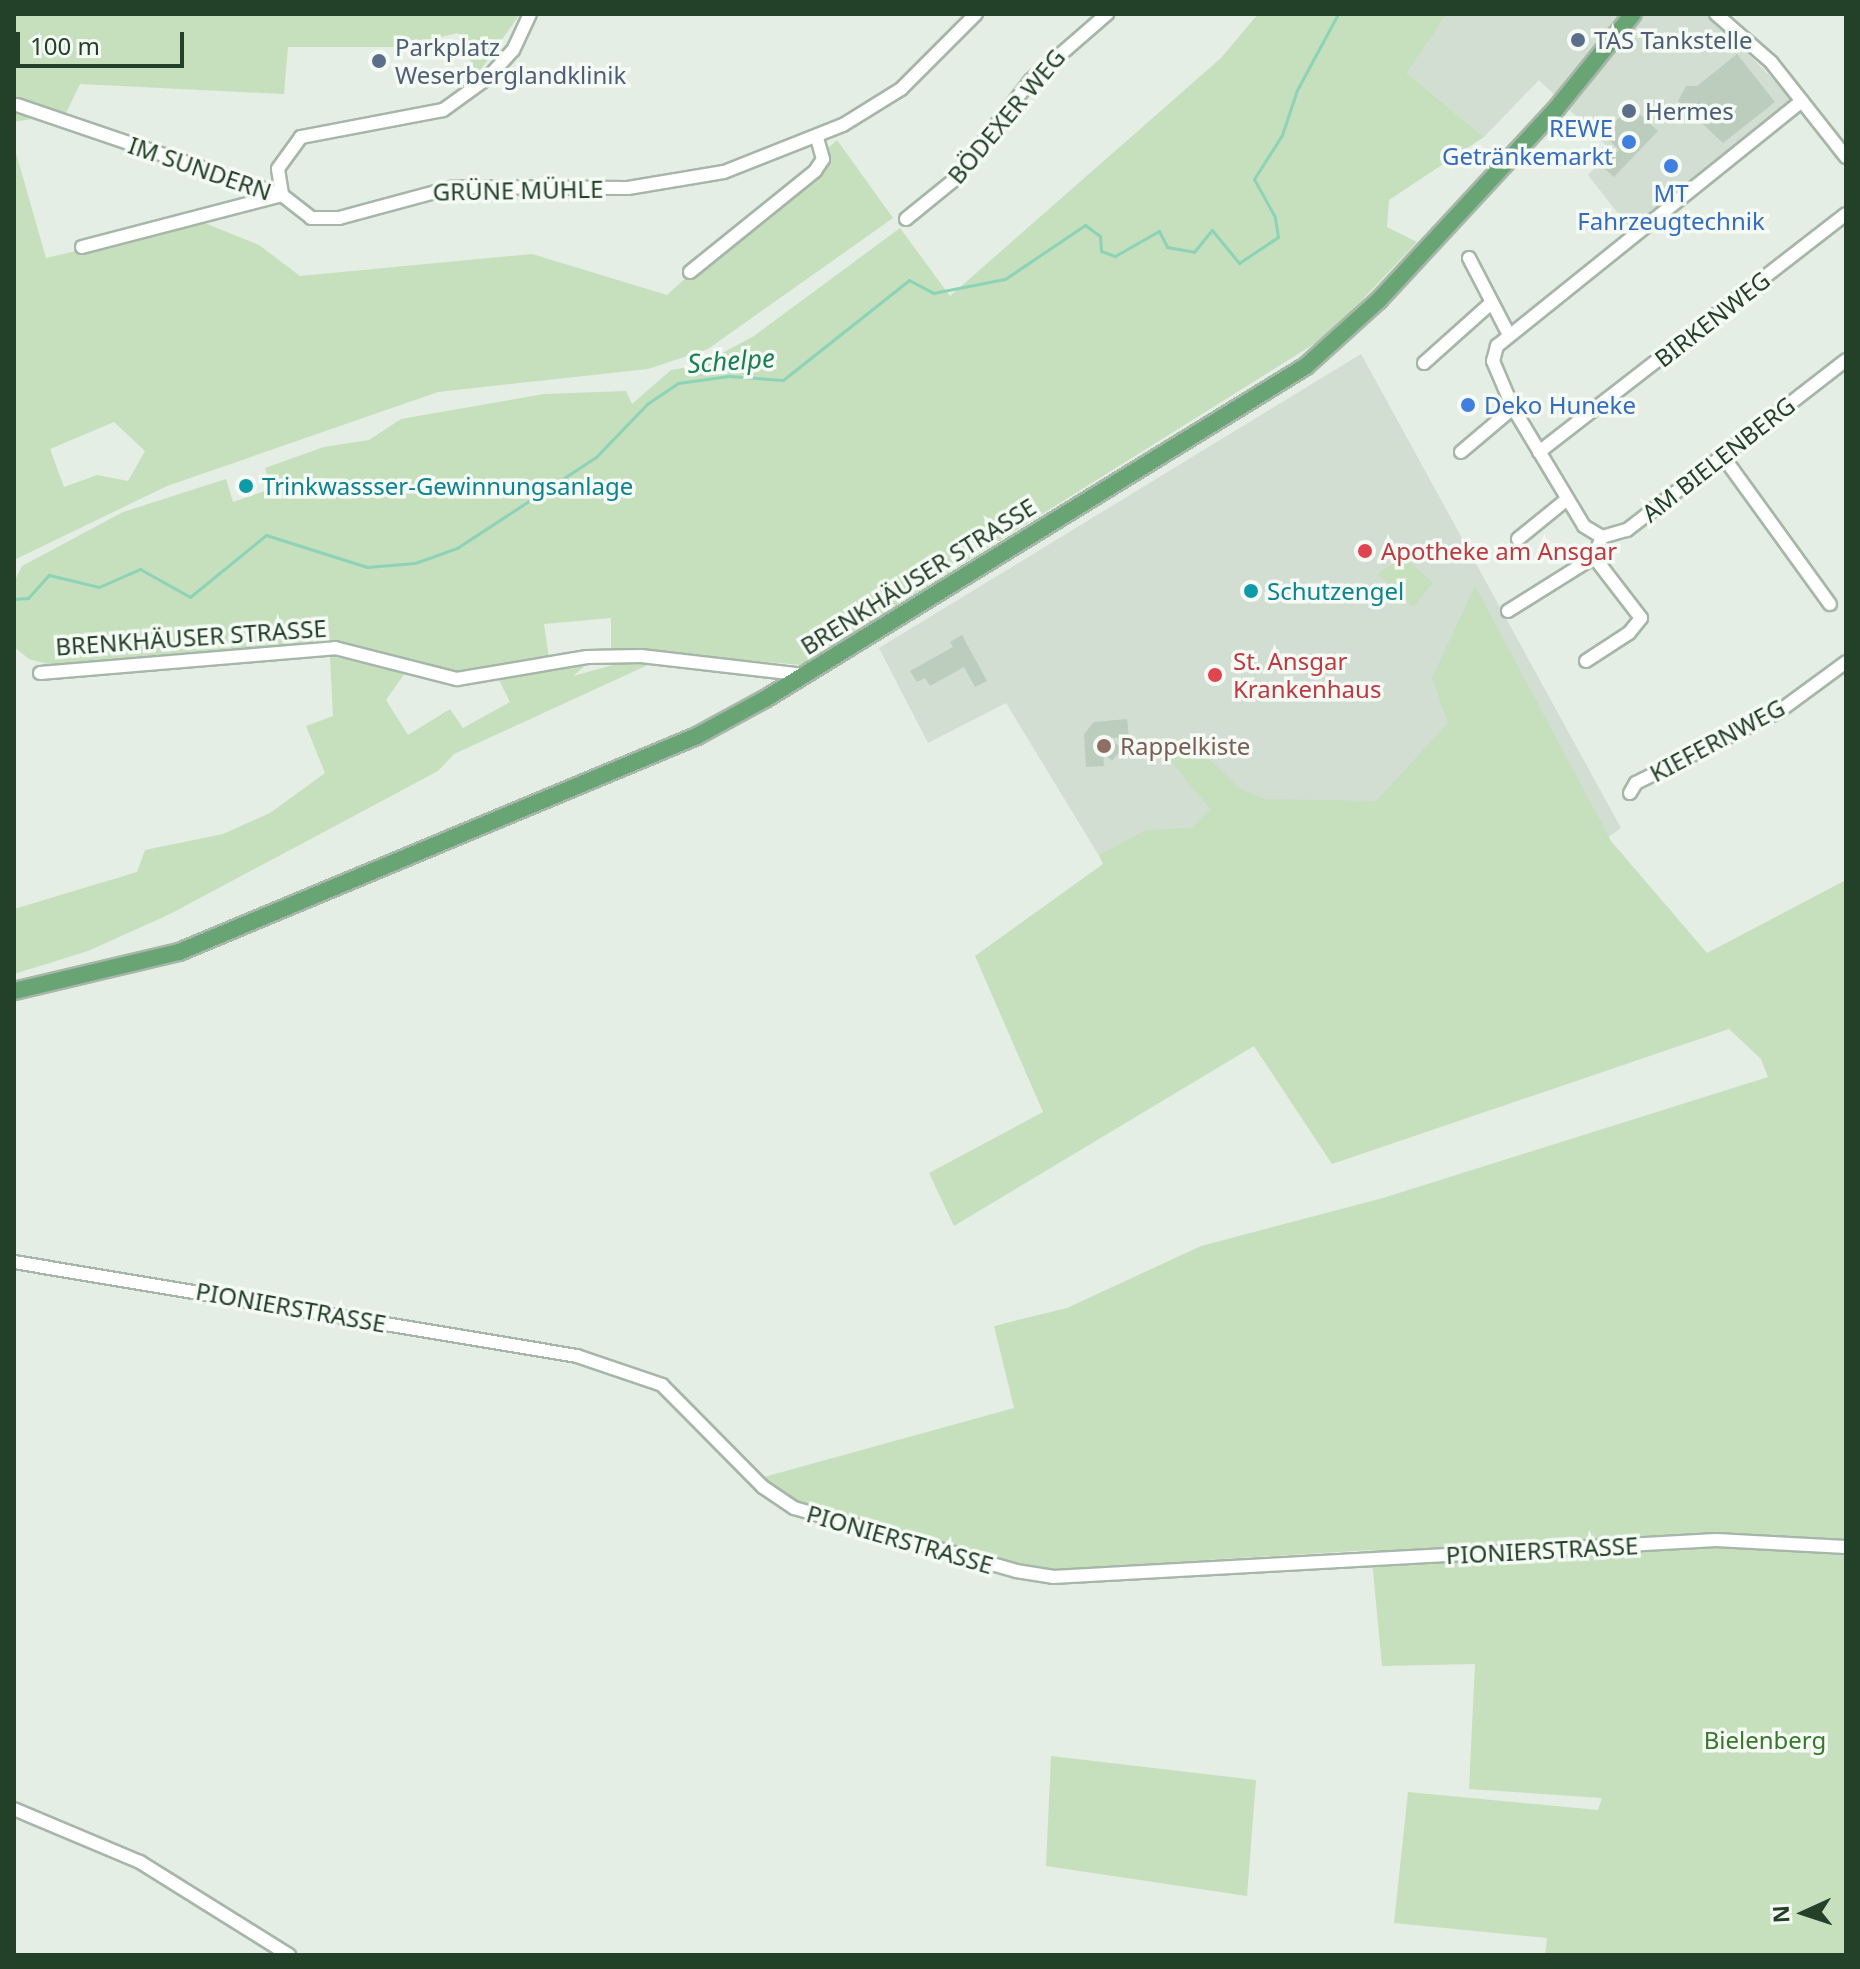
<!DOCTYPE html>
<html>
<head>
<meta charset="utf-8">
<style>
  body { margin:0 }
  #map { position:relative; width:1860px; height:1969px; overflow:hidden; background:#e4eee4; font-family:"Noto Sans",sans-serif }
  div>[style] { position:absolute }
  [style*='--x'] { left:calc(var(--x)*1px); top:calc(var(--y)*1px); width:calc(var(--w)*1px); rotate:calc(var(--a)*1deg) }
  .built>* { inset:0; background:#d2ded2 }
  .green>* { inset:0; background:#c6dfbd }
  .stream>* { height:3px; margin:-1.5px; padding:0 1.5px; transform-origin:1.5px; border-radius:1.5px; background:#8cd3b7 }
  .building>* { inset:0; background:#bcccbd }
  .roads { filter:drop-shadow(2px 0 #a6b6a8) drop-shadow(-2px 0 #a6b6a8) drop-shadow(0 2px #a6b6a8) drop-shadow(0 -2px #a6b6a8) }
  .minor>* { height:12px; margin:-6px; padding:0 6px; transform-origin:6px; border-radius:6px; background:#fff }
  .major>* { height:16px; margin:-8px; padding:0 8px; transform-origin:8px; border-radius:8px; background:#68a474 }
  .dots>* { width:22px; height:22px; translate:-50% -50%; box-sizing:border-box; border:4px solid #f5faf5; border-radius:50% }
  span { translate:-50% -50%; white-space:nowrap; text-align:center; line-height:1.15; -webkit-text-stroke:7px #f5faf5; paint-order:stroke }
  .service-label { font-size:24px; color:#4e5e75 }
  .left { translate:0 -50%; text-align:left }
  .street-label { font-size:24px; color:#234028 }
  .shop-label { font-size:24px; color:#366cbe }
  .right { translate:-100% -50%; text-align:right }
  .culture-label { font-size:24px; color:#0d838f }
  .health-label { font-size:24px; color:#be3a42 }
  .education-label { font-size:24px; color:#785e54 }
  .park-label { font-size:24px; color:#38782c }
  .water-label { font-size:26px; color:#1b7e58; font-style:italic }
  .frame { position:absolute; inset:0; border:16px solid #234028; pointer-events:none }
  .north { position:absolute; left:1764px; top:1873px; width:80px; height:80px; -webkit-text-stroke:6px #f5faf5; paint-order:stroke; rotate:267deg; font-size:22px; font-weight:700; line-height:32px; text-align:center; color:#234028 }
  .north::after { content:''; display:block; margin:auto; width:28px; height:36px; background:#234028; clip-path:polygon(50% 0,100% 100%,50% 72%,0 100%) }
  .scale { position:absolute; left:16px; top:32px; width:168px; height:36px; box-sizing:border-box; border:4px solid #234028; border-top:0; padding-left:10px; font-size:24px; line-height:28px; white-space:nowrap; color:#234028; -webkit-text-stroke:6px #f5faf5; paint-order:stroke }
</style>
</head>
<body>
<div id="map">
  <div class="built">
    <i style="clip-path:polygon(1447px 14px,1708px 14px,1793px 99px,1630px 229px,1588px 175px,1611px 150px,1539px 80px,1484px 137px,1407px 73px)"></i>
    <i style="clip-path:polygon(1361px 354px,1621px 828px,1532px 892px,1104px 864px,1006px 703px,928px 743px,879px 648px)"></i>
  </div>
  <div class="green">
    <i style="clip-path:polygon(14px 14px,520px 14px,477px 75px,458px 33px,397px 47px,288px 47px,284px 94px,80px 84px,66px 113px,14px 122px)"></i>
    <i style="clip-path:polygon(1258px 14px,1447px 14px,1407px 73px,1484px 137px,1389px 200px,1387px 227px,1417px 242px,1330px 334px,801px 665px,611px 648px,611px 618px,544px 624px,549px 658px,458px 673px,336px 645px,59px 667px,29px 659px,14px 647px,14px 582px,22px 566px,123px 512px,226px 479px,233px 502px,271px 489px,265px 468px,324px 447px,369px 440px,401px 419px,544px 394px,626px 391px,632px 404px,671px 370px,700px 365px,754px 336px,900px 228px,950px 296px,1221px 58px)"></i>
    <i style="clip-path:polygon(evenodd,837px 140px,893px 218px,708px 349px,648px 369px,438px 392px,167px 486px,14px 560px,14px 146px,46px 258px,202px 222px,259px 245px,300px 276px,532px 254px,667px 295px,837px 140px,114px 422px,145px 451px,128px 481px,97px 475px,64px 487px,50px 449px,114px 422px)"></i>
    <i style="clip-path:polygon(1404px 556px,1433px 583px,1413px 607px,1377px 574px)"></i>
    <i style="clip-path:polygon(1475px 586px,1611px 841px,1707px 953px,1846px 880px,1846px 1955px,1545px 1955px,1547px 1938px,1394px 1923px,1408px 1792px,1598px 1810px,1602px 1798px,1469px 1789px,1475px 1664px,1382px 1666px,1371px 1550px,1060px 1569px,1006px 1565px,791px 1500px,764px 1477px,1014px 1408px,994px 1326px,1067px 1308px,1201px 1246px,1383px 1198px,1768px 1077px,1761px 1059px,1729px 1029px,1332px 1164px,1254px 1046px,954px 1226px,929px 1173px,1043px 1112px,975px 956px,1103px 864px,1099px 855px,1146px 830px,1191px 828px,1210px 809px,1162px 750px,1190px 740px,1239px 788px,1265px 799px,1376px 801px,1448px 723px,1432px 678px)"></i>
    <i style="clip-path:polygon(330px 656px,405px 673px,386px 700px,408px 735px,450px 709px,463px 728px,510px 702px,499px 680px,588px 663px,573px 676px,624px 662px,650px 664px,454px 754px,438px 771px,170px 914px,88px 951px,14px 974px,14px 909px,137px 872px,145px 850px,223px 834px,270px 813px,325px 773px,306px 726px,333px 716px)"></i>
    <i style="clip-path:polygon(1051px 1756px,1256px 1780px,1247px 1896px,1046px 1866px)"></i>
  </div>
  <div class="stream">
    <i style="--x:14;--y:599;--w:14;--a:-4"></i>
    <i style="--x:28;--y:598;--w:31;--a:-48"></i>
    <i style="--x:49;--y:575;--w:51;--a:13.5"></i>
    <i style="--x:99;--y:587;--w:45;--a:-23.7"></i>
    <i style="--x:140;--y:569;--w:57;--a:29.2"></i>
    <i style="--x:190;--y:597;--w:98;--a:-39.2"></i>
    <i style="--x:266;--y:535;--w:106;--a:17.6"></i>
    <i style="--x:367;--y:567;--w:48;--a:-4.8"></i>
    <i style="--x:415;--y:563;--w:45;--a:-19.7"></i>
    <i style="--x:457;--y:548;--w:166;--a:-33.2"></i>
    <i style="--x:596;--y:457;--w:74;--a:-46.1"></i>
    <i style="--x:647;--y:404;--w:37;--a:-34"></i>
    <i style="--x:678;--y:383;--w:51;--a:-7.8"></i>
    <i style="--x:729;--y:376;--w:54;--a:4.2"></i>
    <i style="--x:783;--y:380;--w:161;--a:-38.4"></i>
    <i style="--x:909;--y:280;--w:27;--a:28"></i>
    <i style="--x:933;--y:293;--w:73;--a:-11"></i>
    <i style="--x:1005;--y:279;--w:97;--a:-34"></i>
    <i style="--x:1085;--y:225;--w:19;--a:36"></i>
    <i style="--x:1100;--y:236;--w:15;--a:86"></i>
    <i style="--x:1101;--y:251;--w:15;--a:20"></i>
    <i style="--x:1115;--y:256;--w:51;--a:-29.6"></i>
    <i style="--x:1159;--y:231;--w:18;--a:63"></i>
    <i style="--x:1167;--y:247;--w:27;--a:10"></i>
    <i style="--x:1194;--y:252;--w:28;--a:-51"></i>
    <i style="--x:1212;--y:230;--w:43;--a:50.7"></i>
    <i style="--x:1239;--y:263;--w:47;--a:-33.7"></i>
    <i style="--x:1278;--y:237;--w:20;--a:-99"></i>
    <i style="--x:1275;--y:217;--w:43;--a:-118.9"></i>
    <i style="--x:1254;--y:179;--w:52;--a:-57.5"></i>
    <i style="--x:1282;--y:135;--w:47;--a:-71.6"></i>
    <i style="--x:1297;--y:90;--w:86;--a:-61.7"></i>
  </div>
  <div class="building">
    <i style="clip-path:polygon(1737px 54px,1775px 102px,1723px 143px,1678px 101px,1686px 86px,1697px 86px)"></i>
    <i style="clip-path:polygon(1631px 106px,1658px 131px,1614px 177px,1603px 167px,1619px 150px,1603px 134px)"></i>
    <i style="clip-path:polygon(962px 635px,987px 681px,975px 687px,964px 667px,930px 686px,925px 678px,917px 682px,910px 671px,953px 647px,950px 642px)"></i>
    <i style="clip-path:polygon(1127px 719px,1129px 737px,1110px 738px,1122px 749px,1112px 761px,1103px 753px,1104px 766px,1086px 767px,1084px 734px,1094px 722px)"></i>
  </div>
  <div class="roads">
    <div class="minor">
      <i style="--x:530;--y:14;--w:40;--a:115"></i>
      <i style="--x:513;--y:50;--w:36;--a:132"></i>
      <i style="--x:489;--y:77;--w:57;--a:144.3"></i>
      <i style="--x:443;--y:110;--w:145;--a:169.2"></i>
      <i style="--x:301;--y:137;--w:39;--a:126"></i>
      <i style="--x:278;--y:169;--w:26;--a:81"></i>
      <i style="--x:282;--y:195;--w:37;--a:38"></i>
      <i style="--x:311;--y:218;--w:28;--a:0"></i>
      <i style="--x:339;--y:218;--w:119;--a:-15.1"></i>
      <i style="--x:454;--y:187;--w:174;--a:0.3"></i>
      <i style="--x:628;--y:188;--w:97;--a:-9.5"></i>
      <i style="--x:724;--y:172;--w:128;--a:-21.6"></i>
      <i style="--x:843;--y:125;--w:68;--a:-31.8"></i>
      <i style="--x:901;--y:89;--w:106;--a:-45"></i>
      <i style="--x:1716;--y:14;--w:73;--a:41.1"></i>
      <i style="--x:1771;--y:62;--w:121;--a:51.7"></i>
      <i style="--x:17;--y:105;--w:280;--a:18.8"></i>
      <i style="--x:906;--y:219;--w:62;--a:-39.1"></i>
      <i style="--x:954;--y:180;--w:126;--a:-52.4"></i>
      <i style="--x:1031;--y:80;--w:101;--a:-41"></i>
      <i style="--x:82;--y:247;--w:207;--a:-14.6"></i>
      <i style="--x:1469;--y:258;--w:87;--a:62.5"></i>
      <i style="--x:690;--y:272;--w:161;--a:-38.9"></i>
      <i style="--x:815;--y:171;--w:14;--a:-56"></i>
      <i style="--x:823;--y:159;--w:22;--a:-106"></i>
      <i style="--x:1424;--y:363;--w:90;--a:-41.8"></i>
      <i style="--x:1461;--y:452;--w:68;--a:-40.2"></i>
      <i style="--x:1539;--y:452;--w:388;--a:-37.8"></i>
      <i style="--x:1722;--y:455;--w:184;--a:54.1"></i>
      <i style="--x:1602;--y:537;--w:21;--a:-149"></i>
      <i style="--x:1584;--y:526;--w:138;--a:-121"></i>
      <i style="--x:1513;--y:408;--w:51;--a:-113.1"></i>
      <i style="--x:1493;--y:361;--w:16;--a:-75"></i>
      <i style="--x:1497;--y:346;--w:391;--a:-38.8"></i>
      <i style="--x:1518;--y:539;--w:62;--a:-39.1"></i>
      <i style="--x:1508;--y:611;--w:102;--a:-32.1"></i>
      <i style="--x:1586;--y:661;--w:51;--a:-33.1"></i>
      <i style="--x:1629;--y:633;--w:19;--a:-51"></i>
      <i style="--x:1641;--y:618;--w:77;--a:-127.6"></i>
      <i style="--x:1594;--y:557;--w:22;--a:-68"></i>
      <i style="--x:1602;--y:537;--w:26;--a:-16"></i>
      <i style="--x:1627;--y:530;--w:277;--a:-37.8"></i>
      <i style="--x:40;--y:673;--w:296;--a:-4.8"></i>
      <i style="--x:335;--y:648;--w:126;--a:14.3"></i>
      <i style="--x:457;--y:679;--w:132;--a:-9.6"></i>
      <i style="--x:587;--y:657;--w:54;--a:-1.1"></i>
      <i style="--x:641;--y:656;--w:164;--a:6.6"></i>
      <i style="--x:1630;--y:793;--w:12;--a:-59"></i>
      <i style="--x:1636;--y:783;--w:159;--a:-26.6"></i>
      <i style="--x:1778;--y:712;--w:84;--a:-36.3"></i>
      <i style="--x:14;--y:1262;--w:571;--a:9.48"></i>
      <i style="--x:577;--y:1356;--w:90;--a:18.8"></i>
      <i style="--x:662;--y:1385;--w:144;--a:45.3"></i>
      <i style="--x:763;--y:1487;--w:37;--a:34"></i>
      <i style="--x:794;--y:1508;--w:231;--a:15.8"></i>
      <i style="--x:1016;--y:1571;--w:37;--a:9"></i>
      <i style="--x:1053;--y:1577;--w:664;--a:-3.19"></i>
      <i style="--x:1716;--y:1540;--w:130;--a:3.1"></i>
      <i style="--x:14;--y:1809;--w:137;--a:22.8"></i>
      <i style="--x:140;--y:1862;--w:176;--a:32"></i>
    </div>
    <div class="major">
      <i style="--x:14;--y:991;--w:170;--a:-13.3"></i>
      <i style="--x:179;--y:952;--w:561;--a:-22.64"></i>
      <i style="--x:697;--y:736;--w:77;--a:-28.6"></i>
      <i style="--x:765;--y:699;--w:635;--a:-31.61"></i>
      <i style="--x:1306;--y:366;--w:98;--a:-42.1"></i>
      <i style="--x:1379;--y:300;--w:260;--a:-47.2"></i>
      <i style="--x:1556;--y:109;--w:122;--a:-51"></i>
    </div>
  </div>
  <div class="dots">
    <i style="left:1578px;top:40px;background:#5c6f8a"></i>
    <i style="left:379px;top:61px;background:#5c6f8a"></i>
    <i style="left:1629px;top:111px;background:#5c6f8a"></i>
    <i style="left:1629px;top:142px;background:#3f7fe0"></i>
    <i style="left:1671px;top:166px;background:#3f7fe0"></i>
    <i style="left:1468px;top:405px;background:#3f7fe0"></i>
    <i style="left:246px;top:486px;background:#0f9aa8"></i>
    <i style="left:1365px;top:551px;background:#e0444e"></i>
    <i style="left:1251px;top:591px;background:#0f9aa8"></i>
    <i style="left:1215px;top:675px;background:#e0444e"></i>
    <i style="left:1104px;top:746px;background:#8d6e63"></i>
  </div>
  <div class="service-label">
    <span class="left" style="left:1594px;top:40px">TAS Tankstelle</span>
    <span class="left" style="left:395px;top:61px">Parkplatz<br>Weserberglandklinik</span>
    <span class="left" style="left:1645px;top:111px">Hermes</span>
  </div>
  <div class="street-label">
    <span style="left:1006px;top:116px;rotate:-50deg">BÖDEXER WEG</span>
    <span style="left:200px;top:168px;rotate:19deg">IM SUNDERN</span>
    <span style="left:518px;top:190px;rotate:-1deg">GRÜNE MÜHLE</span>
    <span style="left:1712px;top:319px;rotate:-38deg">BIRKENWEG</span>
    <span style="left:1718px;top:459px;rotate:-38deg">AM BIELENBERG</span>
    <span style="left:918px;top:576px;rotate:-32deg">BRENKHÄUSER STRASSE</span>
    <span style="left:191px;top:637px;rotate:-4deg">BRENKHÄUSER STRASSE</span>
    <span style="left:1717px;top:740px;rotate:-28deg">KIEFERNWEG</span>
    <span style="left:291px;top:1307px;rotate:10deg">PIONIERSTRASSE</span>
    <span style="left:900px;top:1539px;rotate:16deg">PIONIERSTRASSE</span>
    <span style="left:1542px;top:1550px;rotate:-3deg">PIONIERSTRASSE</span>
  </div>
  <div class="shop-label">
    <span class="right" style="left:1613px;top:142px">REWE<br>Getränkemarkt</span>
    <span style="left:1671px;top:207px">MT<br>Fahrzeugtechnik</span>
    <span class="left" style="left:1484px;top:405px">Deko Huneke</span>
  </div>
  <div class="culture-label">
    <span class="left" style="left:262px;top:486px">Trinkwassser-Gewinnungsanlage</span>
    <span class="left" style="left:1267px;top:591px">Schutzengel</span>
  </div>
  <div class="health-label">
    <span class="left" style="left:1381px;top:551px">Apotheke am Ansgar</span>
    <span class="left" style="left:1233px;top:675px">St. Ansgar<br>Krankenhaus</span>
  </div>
  <div class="education-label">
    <span class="left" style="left:1120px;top:746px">Rappelkiste</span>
  </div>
  <div class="park-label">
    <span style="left:1765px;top:1740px">Bielenberg</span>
  </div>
  <div class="water-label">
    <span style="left:731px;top:361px;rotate:-4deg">Schelpe</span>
  </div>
  <div class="frame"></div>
  <div class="north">N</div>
  <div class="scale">100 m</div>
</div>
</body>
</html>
